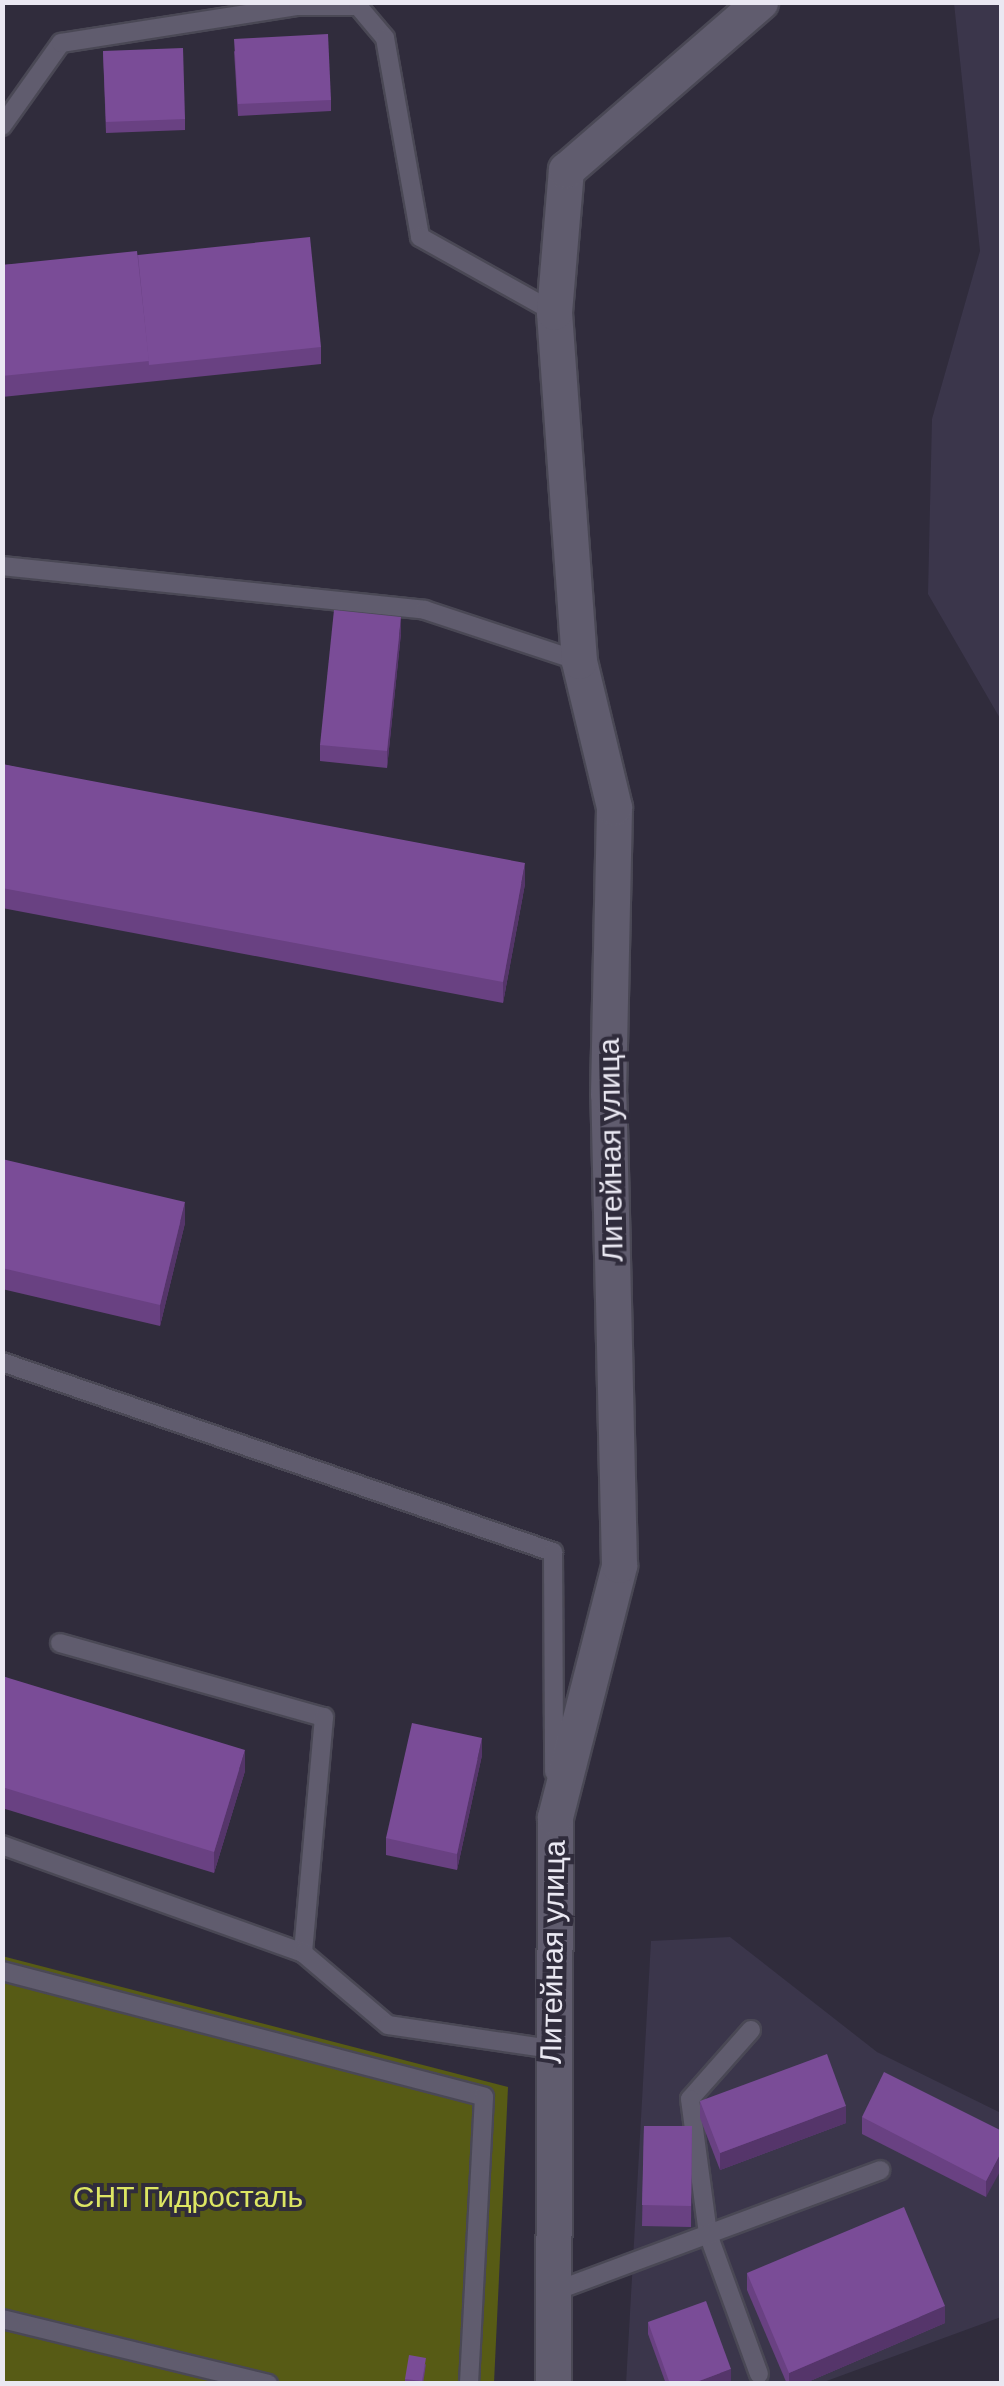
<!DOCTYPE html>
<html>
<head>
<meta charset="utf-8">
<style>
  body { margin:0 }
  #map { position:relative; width:1004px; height:2386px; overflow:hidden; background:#302c3c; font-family:Helvetica,sans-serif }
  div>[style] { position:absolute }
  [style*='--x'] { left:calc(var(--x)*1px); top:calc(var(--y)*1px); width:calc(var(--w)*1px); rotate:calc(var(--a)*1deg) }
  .built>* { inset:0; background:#3b364b }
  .green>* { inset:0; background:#575b15 }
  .roads { filter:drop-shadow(2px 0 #4a4855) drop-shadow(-2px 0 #4a4855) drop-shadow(0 2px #4a4855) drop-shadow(0 -2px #4a4855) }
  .lane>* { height:18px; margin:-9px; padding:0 9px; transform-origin:9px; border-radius:9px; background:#605c6e }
  .street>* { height:35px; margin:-17.5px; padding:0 17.5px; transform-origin:17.5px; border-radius:17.5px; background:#605c6e }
  .wall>* { inset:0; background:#694182 }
  .shaded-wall>* { inset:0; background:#55356a }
  .building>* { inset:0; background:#7a4c97 }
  span { translate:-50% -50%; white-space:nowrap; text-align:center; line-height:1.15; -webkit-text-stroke:8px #302c3c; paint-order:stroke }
  .street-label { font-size:30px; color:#eae8f2 }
  .park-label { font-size:30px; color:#dde663 }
  .frame { position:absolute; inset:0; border:5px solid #eae8f2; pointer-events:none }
</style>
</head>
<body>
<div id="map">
  <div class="built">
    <i style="clip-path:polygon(954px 3px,1001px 3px,1001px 720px,928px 594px,932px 419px,980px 251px)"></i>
    <i style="clip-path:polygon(730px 1937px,877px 2052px,1001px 2113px,1001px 2317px,821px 2383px,626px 2384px,651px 1941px)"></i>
  </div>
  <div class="green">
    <i style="clip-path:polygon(2px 1956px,508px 2087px,494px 2383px,3px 2383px)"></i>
  </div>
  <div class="roads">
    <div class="lane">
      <i style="--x:2;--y:126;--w:102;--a:-54.6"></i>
      <i style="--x:61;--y:43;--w:240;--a:-8.9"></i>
      <i style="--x:298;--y:6;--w:60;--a:0"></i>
      <i style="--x:358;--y:6;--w:42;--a:49.8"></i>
      <i style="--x:385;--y:38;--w:202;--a:80"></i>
      <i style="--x:420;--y:237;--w:154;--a:29.2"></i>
      <i style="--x:2;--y:566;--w:425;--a:5.9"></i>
      <i style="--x:425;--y:610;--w:162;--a:18.3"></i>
      <i style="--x:2;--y:1362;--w:583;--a:19.03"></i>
      <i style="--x:553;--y:1552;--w:220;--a:89.7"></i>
      <i style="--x:60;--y:1643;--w:274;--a:15.7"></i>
      <i style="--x:324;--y:1717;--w:237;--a:95.1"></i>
      <i style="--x:2;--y:1845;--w:320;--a:19.7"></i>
      <i style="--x:303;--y:1953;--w:111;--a:40.3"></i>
      <i style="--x:388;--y:2025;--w:164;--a:8.4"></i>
      <i style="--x:2;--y:1971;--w:498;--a:14.6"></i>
      <i style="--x:484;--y:2097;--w:287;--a:93"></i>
      <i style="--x:751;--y:2030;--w:92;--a:131.5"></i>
      <i style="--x:690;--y:2099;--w:136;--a:82.4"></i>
      <i style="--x:708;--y:2234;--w:149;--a:70"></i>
      <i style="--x:558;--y:2290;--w:344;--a:-20.4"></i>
      <i style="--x:2;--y:2319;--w:274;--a:13.7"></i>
    </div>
    <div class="street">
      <i style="--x:553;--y:2384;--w:567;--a:-89.8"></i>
      <i style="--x:555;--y:1817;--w:260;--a:-75.7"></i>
      <i style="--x:619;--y:1565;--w:471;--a:-91.3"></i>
      <i style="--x:608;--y:1094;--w:287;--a:-88.8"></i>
      <i style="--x:614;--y:807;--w:150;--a:-103.5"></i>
      <i style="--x:579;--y:661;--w:350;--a:-94.1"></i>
      <i style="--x:554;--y:312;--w:143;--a:-85.2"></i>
      <i style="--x:566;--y:170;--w:257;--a:-40.9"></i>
    </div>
  </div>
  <div class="wall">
    <i style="clip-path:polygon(103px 51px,185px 119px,185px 130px,106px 133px)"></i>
    <i style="clip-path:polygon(234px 51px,331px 100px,331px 111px,238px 116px)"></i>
    <i style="clip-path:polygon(138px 255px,321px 347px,321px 364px,2px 397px,2px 265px)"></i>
    <i style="clip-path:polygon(401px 633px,387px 768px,320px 761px,320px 745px)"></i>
    <i style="clip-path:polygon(2px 764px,525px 884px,503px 1003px,2px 908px)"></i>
    <i style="clip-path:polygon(2px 1159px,185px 1223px,160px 1326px,2px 1289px)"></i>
    <i style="clip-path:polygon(2px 1676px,245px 1771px,214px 1873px,2px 1808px)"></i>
    <i style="clip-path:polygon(482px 1755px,457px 1870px,386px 1855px,386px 1838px)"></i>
    <i style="clip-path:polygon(700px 2101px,846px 2123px,720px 2170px,700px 2118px)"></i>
    <i style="clip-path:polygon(862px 2117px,1002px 2131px,986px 2197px,862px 2134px)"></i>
    <i style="clip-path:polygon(644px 2126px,692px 2126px,691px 2227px,642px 2226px)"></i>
    <i style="clip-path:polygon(747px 2273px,945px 2323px,803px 2384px,787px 2384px,747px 2290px)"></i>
    <i style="clip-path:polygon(648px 2322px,731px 2381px,724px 2384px,666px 2384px,648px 2334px)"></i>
    <i style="clip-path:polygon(426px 2364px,423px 2384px,405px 2384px,405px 2379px)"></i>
  </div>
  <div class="shaded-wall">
    <i style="clip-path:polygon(401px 617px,401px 633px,387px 768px,387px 751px)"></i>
    <i style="clip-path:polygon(525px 863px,525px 884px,503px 1003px,503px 982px)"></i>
    <i style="clip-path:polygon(185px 1202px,185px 1223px,160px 1326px,160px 1305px)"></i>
    <i style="clip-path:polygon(482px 1738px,482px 1755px,457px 1870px,457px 1854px)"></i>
    <i style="clip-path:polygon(245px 1750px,245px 1771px,214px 1873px,214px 1852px)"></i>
    <i style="clip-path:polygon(846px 2106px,846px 2123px,720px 2170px,720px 2153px)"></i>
    <i style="clip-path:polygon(1002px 2151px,1002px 2168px,986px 2197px,986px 2181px)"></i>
    <i style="clip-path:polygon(945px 2306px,945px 2323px,803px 2384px,789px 2384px,789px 2373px)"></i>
    <i style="clip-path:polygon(731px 2369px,731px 2381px,724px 2384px,691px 2384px)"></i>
  </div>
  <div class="building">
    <i style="clip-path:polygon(328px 34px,331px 100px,238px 104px,234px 39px)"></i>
    <i style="clip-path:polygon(183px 48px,185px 119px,106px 122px,103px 51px)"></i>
    <i style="clip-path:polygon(310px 237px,321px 347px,149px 365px,138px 255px)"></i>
    <i style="clip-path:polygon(137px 251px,149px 361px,2px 376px,2px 265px)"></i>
    <i style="clip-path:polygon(334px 610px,401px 617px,387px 751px,320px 745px)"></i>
    <i style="clip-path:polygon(2px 764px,525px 863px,503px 982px,2px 888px,2px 820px,4px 811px,2px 811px)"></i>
    <i style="clip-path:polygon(2px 1159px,185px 1202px,160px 1305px,2px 1268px)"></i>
    <i style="clip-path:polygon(2px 1676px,245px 1750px,214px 1852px,2px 1787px)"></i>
    <i style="clip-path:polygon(412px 1723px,482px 1738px,457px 1854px,386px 1838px)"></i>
    <i style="clip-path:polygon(827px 2054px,846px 2106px,720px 2153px,700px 2101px)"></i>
    <i style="clip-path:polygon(884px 2072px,1002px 2131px,1002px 2151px,986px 2181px,862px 2117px)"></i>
    <i style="clip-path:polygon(644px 2126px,692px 2126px,691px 2206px,642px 2205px)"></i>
    <i style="clip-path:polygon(904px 2207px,945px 2306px,789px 2373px,747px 2273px)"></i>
    <i style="clip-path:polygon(706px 2301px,731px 2369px,691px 2384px,670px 2384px,648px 2322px)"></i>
    <i style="clip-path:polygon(409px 2355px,426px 2358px,422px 2381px,405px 2379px)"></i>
  </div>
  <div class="street-label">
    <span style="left:611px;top:1150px;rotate:-91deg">Литейная улица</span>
    <span style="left:553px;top:1952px;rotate:-89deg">Литейная улица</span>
  </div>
  <div class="park-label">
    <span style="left:188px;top:2197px">СНТ Гидросталь</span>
  </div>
  <div class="frame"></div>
</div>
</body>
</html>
